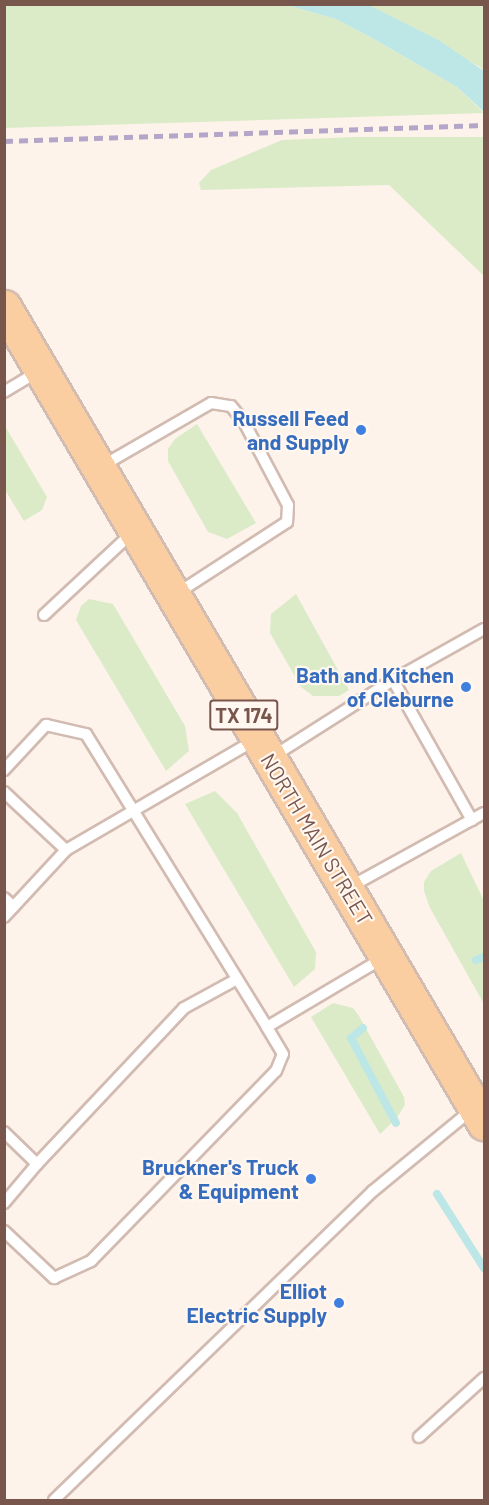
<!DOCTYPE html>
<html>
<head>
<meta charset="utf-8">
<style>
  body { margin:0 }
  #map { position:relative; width:489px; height:1505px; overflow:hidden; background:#fdf3ea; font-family:Barlow,sans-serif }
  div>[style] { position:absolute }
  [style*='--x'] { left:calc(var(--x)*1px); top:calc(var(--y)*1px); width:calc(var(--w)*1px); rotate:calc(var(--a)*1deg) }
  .green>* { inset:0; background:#dbebc7 }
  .water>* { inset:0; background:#bde7e7 }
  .stream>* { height:8px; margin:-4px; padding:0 4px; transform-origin:4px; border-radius:4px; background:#bde7e7 }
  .roads { filter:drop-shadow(2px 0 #d2bbb1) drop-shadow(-2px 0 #d2bbb1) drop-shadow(0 2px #d2bbb1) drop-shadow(0 -2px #d2bbb1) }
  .service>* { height:10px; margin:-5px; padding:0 5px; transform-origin:5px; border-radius:5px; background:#fff }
  .primary>* { height:33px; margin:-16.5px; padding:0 16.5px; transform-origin:16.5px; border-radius:16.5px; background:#fbcea2 }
  .rail>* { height:4.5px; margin-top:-2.25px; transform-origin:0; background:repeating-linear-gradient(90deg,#b4a6c8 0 9px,transparent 0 15px) }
  .dots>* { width:16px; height:16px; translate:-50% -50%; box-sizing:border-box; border:3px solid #fff7f0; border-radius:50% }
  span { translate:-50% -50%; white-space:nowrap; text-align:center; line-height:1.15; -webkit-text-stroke:4.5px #fff7f0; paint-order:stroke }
  .shield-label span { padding:2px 4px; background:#fff7f0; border:2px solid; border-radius:4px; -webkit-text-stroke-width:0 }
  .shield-label { font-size:20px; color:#79564c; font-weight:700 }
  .shop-label { font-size:21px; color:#366cbe; font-weight:700 }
  .right { translate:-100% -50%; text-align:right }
  .street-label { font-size:21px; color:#79564c }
  .frame { position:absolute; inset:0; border:6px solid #79564c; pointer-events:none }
</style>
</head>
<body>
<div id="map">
  <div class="green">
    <i style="clip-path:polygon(4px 5px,287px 5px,336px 19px,372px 38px,457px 87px,484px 113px,5px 128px)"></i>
    <i style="clip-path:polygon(369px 5px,484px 5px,484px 71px,480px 67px)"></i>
    <i style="clip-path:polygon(353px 137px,484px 137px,484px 276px,389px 185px,201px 190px,199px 183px,211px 170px,282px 140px)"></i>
    <i style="clip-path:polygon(197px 424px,256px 523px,227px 539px,208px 532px,168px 461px,168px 449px,175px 439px)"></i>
    <i style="clip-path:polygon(5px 426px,47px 497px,42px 510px,24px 521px,5px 490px)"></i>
    <i style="clip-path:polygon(296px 594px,349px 690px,339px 696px,313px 696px,301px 687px,270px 633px,271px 614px)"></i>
    <i style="clip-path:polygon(89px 599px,113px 604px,185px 726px,189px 751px,166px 771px,76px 620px,81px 606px)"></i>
    <i style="clip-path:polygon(215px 791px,237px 813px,316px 952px,315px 969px,294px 987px,185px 804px)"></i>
    <i style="clip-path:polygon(461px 853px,484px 901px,484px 1004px,430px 908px,424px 891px,424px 882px,431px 871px)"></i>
    <i style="clip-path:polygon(333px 1003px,353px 1008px,359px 1016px,404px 1097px,405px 1105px,396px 1119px,380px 1134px,311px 1017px)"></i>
  </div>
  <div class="water">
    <i style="clip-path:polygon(287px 5px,369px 5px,440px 41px,484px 71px,484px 112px,457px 87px,372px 38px,336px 19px)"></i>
  </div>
  <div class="stream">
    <i style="--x:476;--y:960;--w:9;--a:-21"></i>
    <i style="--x:363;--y:1028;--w:16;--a:140"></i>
    <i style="--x:351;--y:1038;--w:96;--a:62.1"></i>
    <i style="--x:437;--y:1194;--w:88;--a:57.6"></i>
  </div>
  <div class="roads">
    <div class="service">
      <i style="--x:4;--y:392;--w:41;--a:-31"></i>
      <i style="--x:102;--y:466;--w:126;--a:-30"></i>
      <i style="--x:211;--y:403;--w:20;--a:9"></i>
      <i style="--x:231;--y:406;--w:21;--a:51"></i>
      <i style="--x:244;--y:422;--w:94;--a:62.1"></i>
      <i style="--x:288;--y:505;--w:17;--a:93"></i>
      <i style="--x:287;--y:522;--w:132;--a:147"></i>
      <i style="--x:44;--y:615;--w:120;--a:-43"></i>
      <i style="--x:393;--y:680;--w:161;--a:60.6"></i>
      <i style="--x:272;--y:757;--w:143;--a:-32.5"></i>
      <i style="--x:393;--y:680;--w:104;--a:-29.3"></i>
      <i style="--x:4;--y:770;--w:62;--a:-47"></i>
      <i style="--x:46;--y:725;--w:41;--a:12.7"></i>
      <i style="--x:86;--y:734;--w:344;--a:58.3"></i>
      <i style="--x:267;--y:1027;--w:135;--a:-30.7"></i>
      <i style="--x:4;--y:792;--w:85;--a:43.1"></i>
      <i style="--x:66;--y:850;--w:91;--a:132.8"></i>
      <i style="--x:66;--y:850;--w:219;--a:-30.2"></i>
      <i style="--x:348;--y:888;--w:155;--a:-28.9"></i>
      <i style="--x:4;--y:898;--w:13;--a:42"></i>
      <i style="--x:4;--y:1132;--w:46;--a:44.1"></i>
      <i style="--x:37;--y:1164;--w:51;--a:130.2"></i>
      <i style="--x:37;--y:1164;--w:214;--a:-46.7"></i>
      <i style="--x:184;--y:1008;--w:60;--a:-28.7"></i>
      <i style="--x:4;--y:1231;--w:69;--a:43.2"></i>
      <i style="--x:54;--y:1278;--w:41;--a:-24.7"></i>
      <i style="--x:91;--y:1261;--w:265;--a:-45.8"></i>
      <i style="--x:276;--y:1071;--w:18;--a:-68"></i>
      <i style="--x:283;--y:1054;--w:31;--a:-121"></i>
      <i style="--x:419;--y:1437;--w:88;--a:-42.2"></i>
      <i style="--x:54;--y:1500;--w:444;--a:-44.1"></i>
      <i style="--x:373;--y:1191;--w:129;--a:-39.4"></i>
    </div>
    <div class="primary">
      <i style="--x:4;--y:307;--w:947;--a:59.53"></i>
    </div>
  </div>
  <div class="rail">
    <i style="--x:4;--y:141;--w:480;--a:-1.9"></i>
  </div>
  <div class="dots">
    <i style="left:361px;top:430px;background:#3f7fe0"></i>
    <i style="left:466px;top:687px;background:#3f7fe0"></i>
    <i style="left:311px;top:1179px;background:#3f7fe0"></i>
    <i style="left:339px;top:1303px;background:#3f7fe0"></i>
  </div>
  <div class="shield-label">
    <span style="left:244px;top:715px">TX 174</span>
  </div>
  <div class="shop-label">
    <span class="right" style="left:349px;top:430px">Russell Feed<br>and Supply</span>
    <span class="right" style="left:454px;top:687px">Bath and Kitchen<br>of Cleburne</span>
    <span class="right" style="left:299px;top:1179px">Bruckner's Truck<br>&amp; Equipment</span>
    <span class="right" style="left:327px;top:1303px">Elliot<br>Electric Supply</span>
  </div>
  <div class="street-label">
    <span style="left:317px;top:839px;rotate:59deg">NORTH MAIN STREET</span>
  </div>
  <div class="frame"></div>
</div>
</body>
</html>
